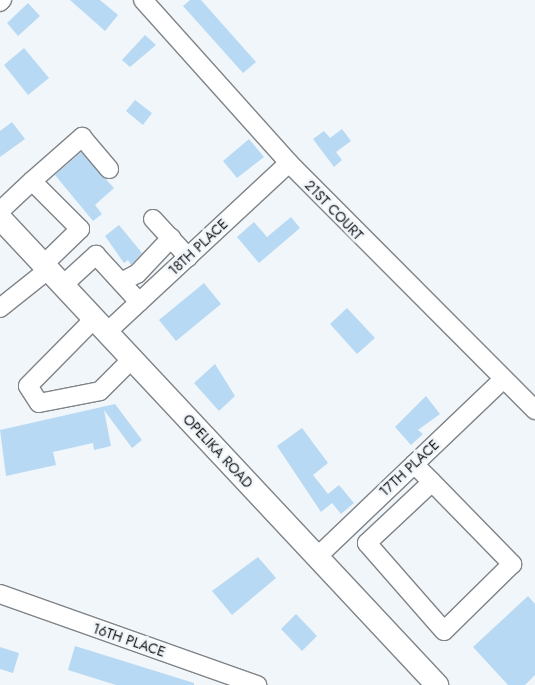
<!DOCTYPE html>
<html>
<head>
<meta charset="utf-8">
<style>
  body { margin:0 }
  #map { position:relative; width:535px; height:685px; overflow:hidden; background:#f1f6fa; font-family:Jost,sans-serif }
  div>[style] { position:absolute }
  [style*='--x'] { left:calc(var(--x)*1px); top:calc(var(--y)*1px); width:calc(var(--w)*1px); rotate:calc(var(--a)*1deg) }
  .building>* { inset:0; background:#b8d9f3 }
  .roads { filter:drop-shadow(1px 0 #808488) drop-shadow(-1px 0 #808488) drop-shadow(0 1px #808488) drop-shadow(0 -1px #808488) }
  .minor>* { height:18px; margin:-9px; padding:0 9px; transform-origin:9px; border-radius:9px; background:#fff }
  .major>* { height:22px; margin:-11px; padding:0 11px; transform-origin:11px; border-radius:11px; background:#fff }
  span { translate:-50% -50%; white-space:nowrap; text-align:center; line-height:1.15; -webkit-text-stroke:5px #f1f6fa; paint-order:stroke }
  .street-label { font-size:14px; color:#141618 }
</style>
</head>
<body>
<div id="map">
  <div class="building">
    <i style="clip-path:polygon(70px 0,100px 0,118px 15px,105px 31px)"></i>
    <i style="clip-path:polygon(190px 0,201px 0,256px 62px,243px 73px,183px 6px)"></i>
    <i style="clip-path:polygon(28px 3px,40px 16px,18px 36px,7px 23px)"></i>
    <i style="clip-path:polygon(145px 35px,156px 45px,130px 67px,122px 60px)"></i>
    <i style="clip-path:polygon(24px 48px,49px 78px,28px 95px,4px 65px)"></i>
    <i style="clip-path:polygon(135px 100px,152px 113px,143px 125px,126px 111px)"></i>
    <i style="clip-path:polygon(12px 122px,25px 139px,0 157px,0 131px)"></i>
    <i style="clip-path:polygon(342px 129px,351px 141px,336px 152px,342px 160px,334px 167px,313px 139px,324px 131px,330px 138px)"></i>
    <i style="clip-path:polygon(249px 139px,264px 157px,237px 178px,223px 161px)"></i>
    <i style="clip-path:polygon(81px 152px,114px 188px,95px 205px,102px 214px,93px 221px,55px 175px)"></i>
    <i style="clip-path:polygon(291px 217px,300px 228px,259px 263px,237px 237px,254px 222px,267px 237px)"></i>
    <i style="clip-path:polygon(119px 225px,142px 253px,131px 265px,128px 260px,124px 263px,105px 236px)"></i>
    <i style="clip-path:polygon(204px 283px,221px 304px,176px 341px,159px 320px)"></i>
    <i style="clip-path:polygon(347px 308px,375px 338px,357px 354px,330px 324px)"></i>
    <i style="clip-path:polygon(215px 364px,235px 396px,219px 411px,194px 383px)"></i>
    <i style="clip-path:polygon(426px 396px,440px 414px,418px 430px,423px 434px,411px 445px,395px 427px)"></i>
    <i style="clip-path:polygon(115px 404px,142px 440px,132px 448px,104px 410px,111px 446px,94px 450px,93px 443px,53px 452px,56px 465px,6px 476px,0 430px)"></i>
    <i style="clip-path:polygon(302px 428px,328px 463px,313px 475px,328px 494px,339px 485px,354px 503px,341px 514px,332px 503px,321px 512px,277px 446px)"></i>
    <i style="clip-path:polygon(258px 557px,276px 578px,232px 615px,212px 591px)"></i>
    <i style="clip-path:polygon(528px 596px,535px 604px,535px 675px,525px 685px,508px 685px,473px 647px)"></i>
    <i style="clip-path:polygon(296px 614px,317px 636px,302px 651px,281px 629px)"></i>
    <i style="clip-path:polygon(75px 646px,194px 683px,194px 685px,116px 685px,68px 670px)"></i>
    <i style="clip-path:polygon(0 647px,19px 653px,13px 673px,0 669px)"></i>
  </div>
  <div class="roads">
    <div class="minor">
      <i style="--x:143;--y:0;--w:219;--a:48.1"></i>
      <i style="--x:289;--y:163;--w:349;--a:45.1"></i>
      <i style="--x:0;--y:2;--w:3;--a:-45"></i>
      <i style="--x:32;--y:181;--w:67;--a:-41.3"></i>
      <i style="--x:82;--y:137;--w:42;--a:49.8"></i>
      <i style="--x:0;--y:211;--w:44;--a:-43.2"></i>
      <i style="--x:32;--y:181;--w:68;--a:45"></i>
      <i style="--x:80;--y:229;--w:50;--a:135.8"></i>
      <i style="--x:153;--y:219;--w:52;--a:47.4"></i>
      <i style="--x:121;--y:282;--w:18;--a:-27"></i>
      <i style="--x:137;--y:274;--w:50;--a:-46.6"></i>
      <i style="--x:63;--y:285;--w:45;--a:-42.3"></i>
      <i style="--x:96;--y:255;--w:64;--a:47.5"></i>
      <i style="--x:0;--y:308;--w:63;--a:-38.5"></i>
      <i style="--x:94;--y:319;--w:94;--a:134.6"></i>
      <i style="--x:28;--y:386;--w:20;--a:57"></i>
      <i style="--x:39;--y:403;--w:62;--a:-11.1"></i>
      <i style="--x:100;--y:391;--w:45;--a:-45"></i>
      <i style="--x:107;--y:332;--w:248;--a:-42.9"></i>
      <i style="--x:414;--y:464;--w:25;--a:45"></i>
      <i style="--x:432;--y:482;--w:115;--a:45.7"></i>
      <i style="--x:512;--y:564;--w:95;--a:135.4"></i>
      <i style="--x:444;--y:631;--w:117;--a:-131.2"></i>
      <i style="--x:367;--y:543;--w:89;--a:-43.2"></i>
      <i style="--x:317;--y:557;--w:256;--a:-43.7"></i>
      <i style="--x:0;--y:594;--w:273;--a:19.5"></i>
    </div>
    <div class="major">
      <i style="--x:0;--y:218;--w:640;--a:46.9"></i>
    </div>
  </div>
  <div class="street-label">
    <span style="left:334px;top:210px;rotate:46deg">21ST COURT</span>
    <span style="left:198px;top:247px;rotate:-43deg">18TH PLACE</span>
    <span style="left:218px;top:451px;rotate:47deg">OPELIKA ROAD</span>
    <span style="left:409px;top:468px;rotate:-43deg">17TH PLACE</span>
    <span style="left:129px;top:640px;rotate:19deg">16TH PLACE</span>
  </div>
</div>
</body>
</html>
